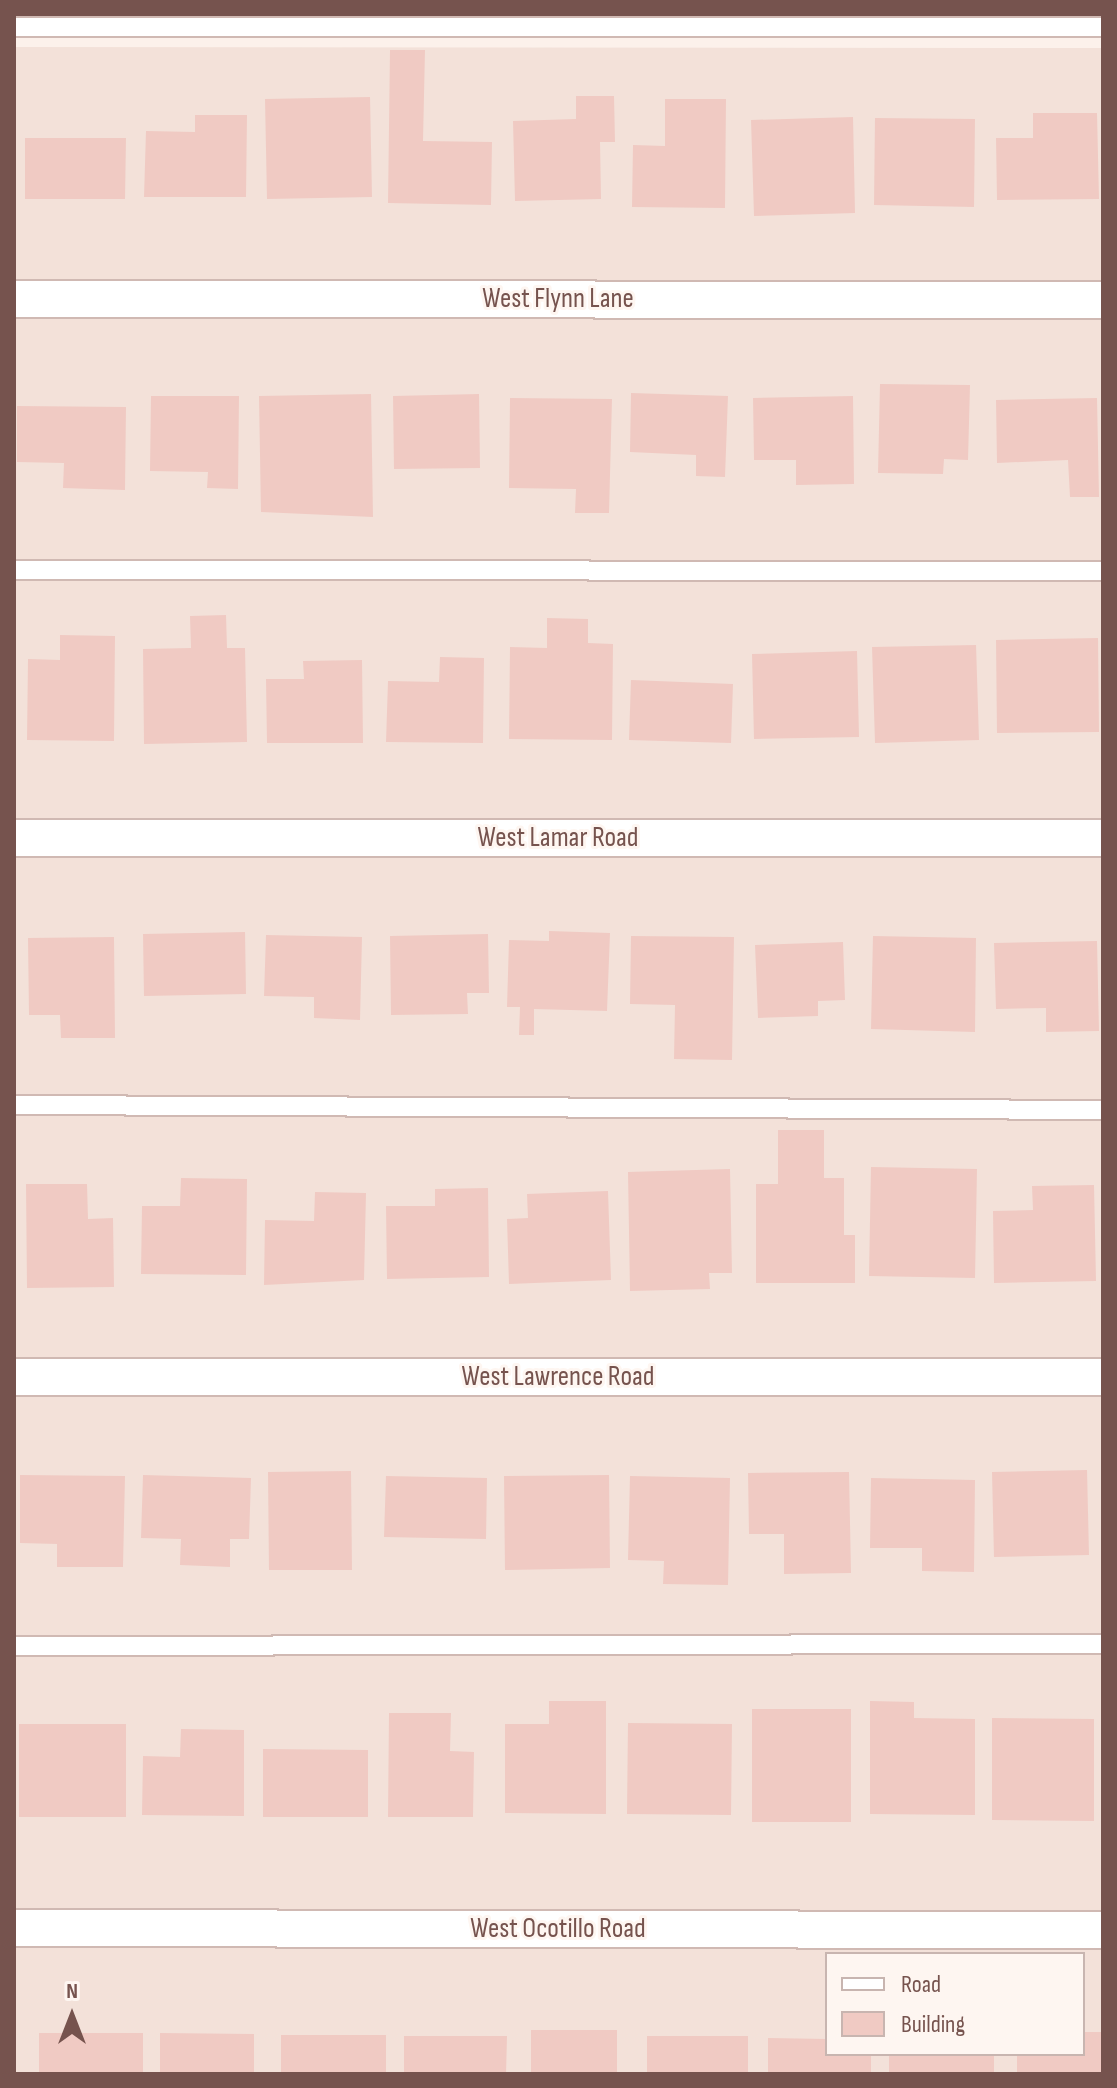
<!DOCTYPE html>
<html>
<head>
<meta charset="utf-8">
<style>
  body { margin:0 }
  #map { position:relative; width:1117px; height:2088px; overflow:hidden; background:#fcf1eb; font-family:"Sofia Sans Condensed",sans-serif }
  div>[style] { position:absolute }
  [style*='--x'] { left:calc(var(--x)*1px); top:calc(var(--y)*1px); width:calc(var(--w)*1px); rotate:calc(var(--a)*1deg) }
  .residential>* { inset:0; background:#f3e1d9 }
  .building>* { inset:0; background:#f0cac3 }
  .roads { filter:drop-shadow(2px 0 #d0b9b3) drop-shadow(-2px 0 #d0b9b3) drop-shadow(0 2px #d0b9b3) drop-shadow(0 -2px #d0b9b3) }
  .service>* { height:18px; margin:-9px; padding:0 9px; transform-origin:9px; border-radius:9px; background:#fff }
  .minor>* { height:36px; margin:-18px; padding:0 18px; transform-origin:18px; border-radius:18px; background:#fff }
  span { translate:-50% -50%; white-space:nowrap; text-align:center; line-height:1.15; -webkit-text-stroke:6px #fef6f1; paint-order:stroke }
  .street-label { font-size:28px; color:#76534e }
  .frame { position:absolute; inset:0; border:16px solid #76534e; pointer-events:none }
  .legend { position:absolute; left:825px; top:1952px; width:260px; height:104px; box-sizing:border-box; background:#fef6f1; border:2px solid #c8b5b0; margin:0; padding:10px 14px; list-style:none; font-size:24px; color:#76534e }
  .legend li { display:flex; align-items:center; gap:16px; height:40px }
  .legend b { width:40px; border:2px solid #c8b5b0 }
  .north { position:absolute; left:32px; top:1976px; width:80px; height:80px; -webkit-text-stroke:6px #fef6f1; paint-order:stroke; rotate:0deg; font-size:22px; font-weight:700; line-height:32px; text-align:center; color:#76534e }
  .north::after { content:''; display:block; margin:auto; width:28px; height:36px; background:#76534e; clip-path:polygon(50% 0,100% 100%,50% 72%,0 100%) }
</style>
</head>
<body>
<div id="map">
  <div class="residential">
    <i style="clip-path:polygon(evenodd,14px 47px,1103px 48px,1103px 2074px,14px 2074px,14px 47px,827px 1954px,1083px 1954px,1083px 2054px,827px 2054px,827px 1954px)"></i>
  </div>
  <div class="building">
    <i style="clip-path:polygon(390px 50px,425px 50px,423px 141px,492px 142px,491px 205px,388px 203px)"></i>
    <i style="clip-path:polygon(576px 96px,614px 96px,615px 142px,600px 142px,601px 199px,515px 201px,513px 121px,576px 119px)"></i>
    <i style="clip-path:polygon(370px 97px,372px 197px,267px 199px,265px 99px)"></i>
    <i style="clip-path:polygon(665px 99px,726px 99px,725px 208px,632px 207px,633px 145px,665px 146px)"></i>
    <i style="clip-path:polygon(1033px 113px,1097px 113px,1099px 199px,997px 200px,996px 138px,1033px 138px)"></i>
    <i style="clip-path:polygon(195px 115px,247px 115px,246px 197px,144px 197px,146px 131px,195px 132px)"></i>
    <i style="clip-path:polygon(853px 117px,855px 213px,754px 216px,751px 120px)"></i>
    <i style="clip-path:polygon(875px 118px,975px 119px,974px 207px,874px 205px)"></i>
    <i style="clip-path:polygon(25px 138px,126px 138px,125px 199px,25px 199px)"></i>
    <i style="clip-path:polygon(880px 384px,970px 385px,968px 460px,944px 459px,943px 474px,878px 473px)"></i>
    <i style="clip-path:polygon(631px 393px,728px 396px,725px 477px,696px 476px,696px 455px,630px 452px)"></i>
    <i style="clip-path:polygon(371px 394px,373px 517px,261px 512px,259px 396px)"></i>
    <i style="clip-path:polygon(479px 394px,480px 468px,394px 469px,393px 396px)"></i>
    <i style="clip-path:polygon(151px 396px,239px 396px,238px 489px,207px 488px,208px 472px,150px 471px)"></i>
    <i style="clip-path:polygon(853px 396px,854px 484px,796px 485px,796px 460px,754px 460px,753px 398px)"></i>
    <i style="clip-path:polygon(510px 398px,612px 399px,609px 513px,575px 513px,576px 489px,509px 488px)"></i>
    <i style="clip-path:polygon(1097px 398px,1099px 497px,1070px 497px,1068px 460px,997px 463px,996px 400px)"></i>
    <i style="clip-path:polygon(17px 406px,126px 407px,125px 490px,63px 488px,64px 463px,17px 462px)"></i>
    <i style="clip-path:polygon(226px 615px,227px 648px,245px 648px,247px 742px,144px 744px,143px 649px,191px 648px,190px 616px)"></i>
    <i style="clip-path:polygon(547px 618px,588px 619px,588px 643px,613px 644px,612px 740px,509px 739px,510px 647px,547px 648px)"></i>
    <i style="clip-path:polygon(60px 635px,115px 636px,114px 741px,27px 740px,28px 659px,60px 660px)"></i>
    <i style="clip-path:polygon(1098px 638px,1099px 732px,997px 733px,996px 640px)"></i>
    <i style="clip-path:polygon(976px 645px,979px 740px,875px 743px,872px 647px)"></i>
    <i style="clip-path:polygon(857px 651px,859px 737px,754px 739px,752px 654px)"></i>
    <i style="clip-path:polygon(440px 657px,484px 658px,483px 743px,386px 742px,388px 681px,439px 682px)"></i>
    <i style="clip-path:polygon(362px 660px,363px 743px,267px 743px,266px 679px,304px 679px,303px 661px)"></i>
    <i style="clip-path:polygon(631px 680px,733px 684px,731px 743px,629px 740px)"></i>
    <i style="clip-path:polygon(549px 931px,610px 933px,607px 1011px,534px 1009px,534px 1035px,519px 1035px,520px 1007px,507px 1007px,509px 940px,549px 941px)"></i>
    <i style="clip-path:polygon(245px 932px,246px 994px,144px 996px,143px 934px)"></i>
    <i style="clip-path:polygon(488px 934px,489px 993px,467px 993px,468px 1014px,391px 1015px,390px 936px)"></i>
    <i style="clip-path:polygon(266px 935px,362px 937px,360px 1020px,314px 1018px,314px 997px,264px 996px)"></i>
    <i style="clip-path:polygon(631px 936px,734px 937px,732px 1060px,674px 1059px,675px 1005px,630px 1004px)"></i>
    <i style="clip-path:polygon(873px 936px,976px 938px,975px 1032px,871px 1029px)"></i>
    <i style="clip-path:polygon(114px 937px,115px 1038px,61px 1038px,60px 1015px,29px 1015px,28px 938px)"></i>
    <i style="clip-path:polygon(1097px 941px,1099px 1031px,1046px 1032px,1046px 1008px,996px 1009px,994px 943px)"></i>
    <i style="clip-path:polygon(843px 942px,845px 1000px,818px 1001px,818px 1016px,758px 1018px,755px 945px)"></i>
    <i style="clip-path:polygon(778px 1130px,824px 1130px,824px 1178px,844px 1178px,844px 1235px,855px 1235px,855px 1283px,756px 1283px,756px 1184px,778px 1184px)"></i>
    <i style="clip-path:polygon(871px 1167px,977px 1169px,975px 1278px,869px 1276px)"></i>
    <i style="clip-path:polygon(730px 1169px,732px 1273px,709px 1273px,710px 1289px,630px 1291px,628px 1172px)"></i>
    <i style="clip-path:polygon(181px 1178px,247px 1179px,246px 1275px,141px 1274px,142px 1206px,180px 1206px)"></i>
    <i style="clip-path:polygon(26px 1184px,87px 1184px,88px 1219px,113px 1218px,114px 1287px,27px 1288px)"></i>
    <i style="clip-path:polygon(1094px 1185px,1096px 1281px,994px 1283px,993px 1211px,1033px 1210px,1032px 1186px)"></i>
    <i style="clip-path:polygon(488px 1188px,489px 1277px,387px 1279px,386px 1206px,435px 1206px,435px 1189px)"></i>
    <i style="clip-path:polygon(608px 1191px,611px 1280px,509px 1284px,507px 1219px,528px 1218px,527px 1194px)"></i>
    <i style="clip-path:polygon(315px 1192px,366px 1193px,364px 1280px,264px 1285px,265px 1220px,314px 1221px)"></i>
    <i style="clip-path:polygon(1087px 1470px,1089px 1555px,994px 1557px,992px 1472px)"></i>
    <i style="clip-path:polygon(351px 1471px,352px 1570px,269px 1570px,268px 1472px)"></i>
    <i style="clip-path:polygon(849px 1472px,851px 1573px,784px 1574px,784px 1534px,749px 1534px,748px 1473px)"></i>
    <i style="clip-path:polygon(20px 1475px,125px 1476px,123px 1567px,57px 1567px,57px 1544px,20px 1543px)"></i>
    <i style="clip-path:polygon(143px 1475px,251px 1478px,249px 1539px,230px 1539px,230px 1567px,180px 1565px,181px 1539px,141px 1538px)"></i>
    <i style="clip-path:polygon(609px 1475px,610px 1568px,505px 1570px,504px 1476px)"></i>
    <i style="clip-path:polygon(386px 1476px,487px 1478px,486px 1539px,384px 1537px)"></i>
    <i style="clip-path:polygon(630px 1476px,730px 1478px,728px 1585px,663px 1584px,664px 1561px,628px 1560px)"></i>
    <i style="clip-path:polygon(871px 1478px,975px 1480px,974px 1572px,922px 1571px,922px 1548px,870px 1548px)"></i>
    <i style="clip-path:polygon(549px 1701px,606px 1701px,606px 1814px,505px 1813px,505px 1724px,549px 1724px)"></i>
    <i style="clip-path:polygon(870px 1701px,914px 1702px,914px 1718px,975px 1719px,975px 1815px,870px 1814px)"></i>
    <i style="clip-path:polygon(752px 1709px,851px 1709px,851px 1822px,752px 1822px)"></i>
    <i style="clip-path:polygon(389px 1713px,451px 1713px,450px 1751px,474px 1752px,473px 1817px,388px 1817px)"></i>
    <i style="clip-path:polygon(992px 1718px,1094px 1719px,1094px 1821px,992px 1820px)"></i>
    <i style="clip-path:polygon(628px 1723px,732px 1724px,731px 1815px,627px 1814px)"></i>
    <i style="clip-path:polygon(19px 1724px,126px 1724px,126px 1817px,19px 1817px)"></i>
    <i style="clip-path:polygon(181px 1729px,244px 1730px,244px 1816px,142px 1815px,143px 1756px,180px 1757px)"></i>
    <i style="clip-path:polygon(263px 1749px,368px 1750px,368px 1817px,263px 1817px)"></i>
    <i style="clip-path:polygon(531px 2030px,617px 2030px,617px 2074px,531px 2074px)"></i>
    <i style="clip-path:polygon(1083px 2032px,1103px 2032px,1103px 2074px,1017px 2074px,1017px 2054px,1083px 2054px)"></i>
    <i style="clip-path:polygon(39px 2033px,143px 2033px,143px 2074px,39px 2074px)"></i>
    <i style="clip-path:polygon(160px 2033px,254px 2034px,254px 2074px,160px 2074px)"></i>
    <i style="clip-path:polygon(281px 2035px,386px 2035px,386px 2074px,281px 2074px)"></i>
    <i style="clip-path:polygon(404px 2036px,507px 2036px,506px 2074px,404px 2074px)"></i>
    <i style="clip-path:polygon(647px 2036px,748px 2036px,748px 2074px,647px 2074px)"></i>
    <i style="clip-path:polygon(768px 2038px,827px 2039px,827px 2054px,871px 2054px,871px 2074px,768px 2074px)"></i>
    <i style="clip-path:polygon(889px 2054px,994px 2054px,994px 2074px,889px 2074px)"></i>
  </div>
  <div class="roads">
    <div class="service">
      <i style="--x:14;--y:27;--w:1089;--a:0"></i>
      <i style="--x:14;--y:570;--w:1089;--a:0.05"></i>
      <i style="--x:14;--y:1105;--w:1089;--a:0.26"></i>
      <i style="--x:14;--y:1646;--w:1089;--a:-0.11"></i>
    </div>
    <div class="minor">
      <i style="--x:14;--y:299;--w:1089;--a:0.05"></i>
      <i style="--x:14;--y:838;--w:1089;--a:0"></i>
      <i style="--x:14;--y:1377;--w:1089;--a:0"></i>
      <i style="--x:14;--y:1928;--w:1089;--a:0.11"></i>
    </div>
  </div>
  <div class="street-label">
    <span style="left:558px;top:299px">West Flynn Lane</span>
    <span style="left:558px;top:838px">West Lamar Road</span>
    <span style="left:558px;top:1377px">West Lawrence Road</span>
    <span style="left:558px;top:1929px">West Ocotillo Road</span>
  </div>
  <div class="frame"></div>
  <ul class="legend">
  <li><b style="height:10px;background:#fff"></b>Road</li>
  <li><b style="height:22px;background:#f0cac3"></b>Building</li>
  </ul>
  <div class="north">N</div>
</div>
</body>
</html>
